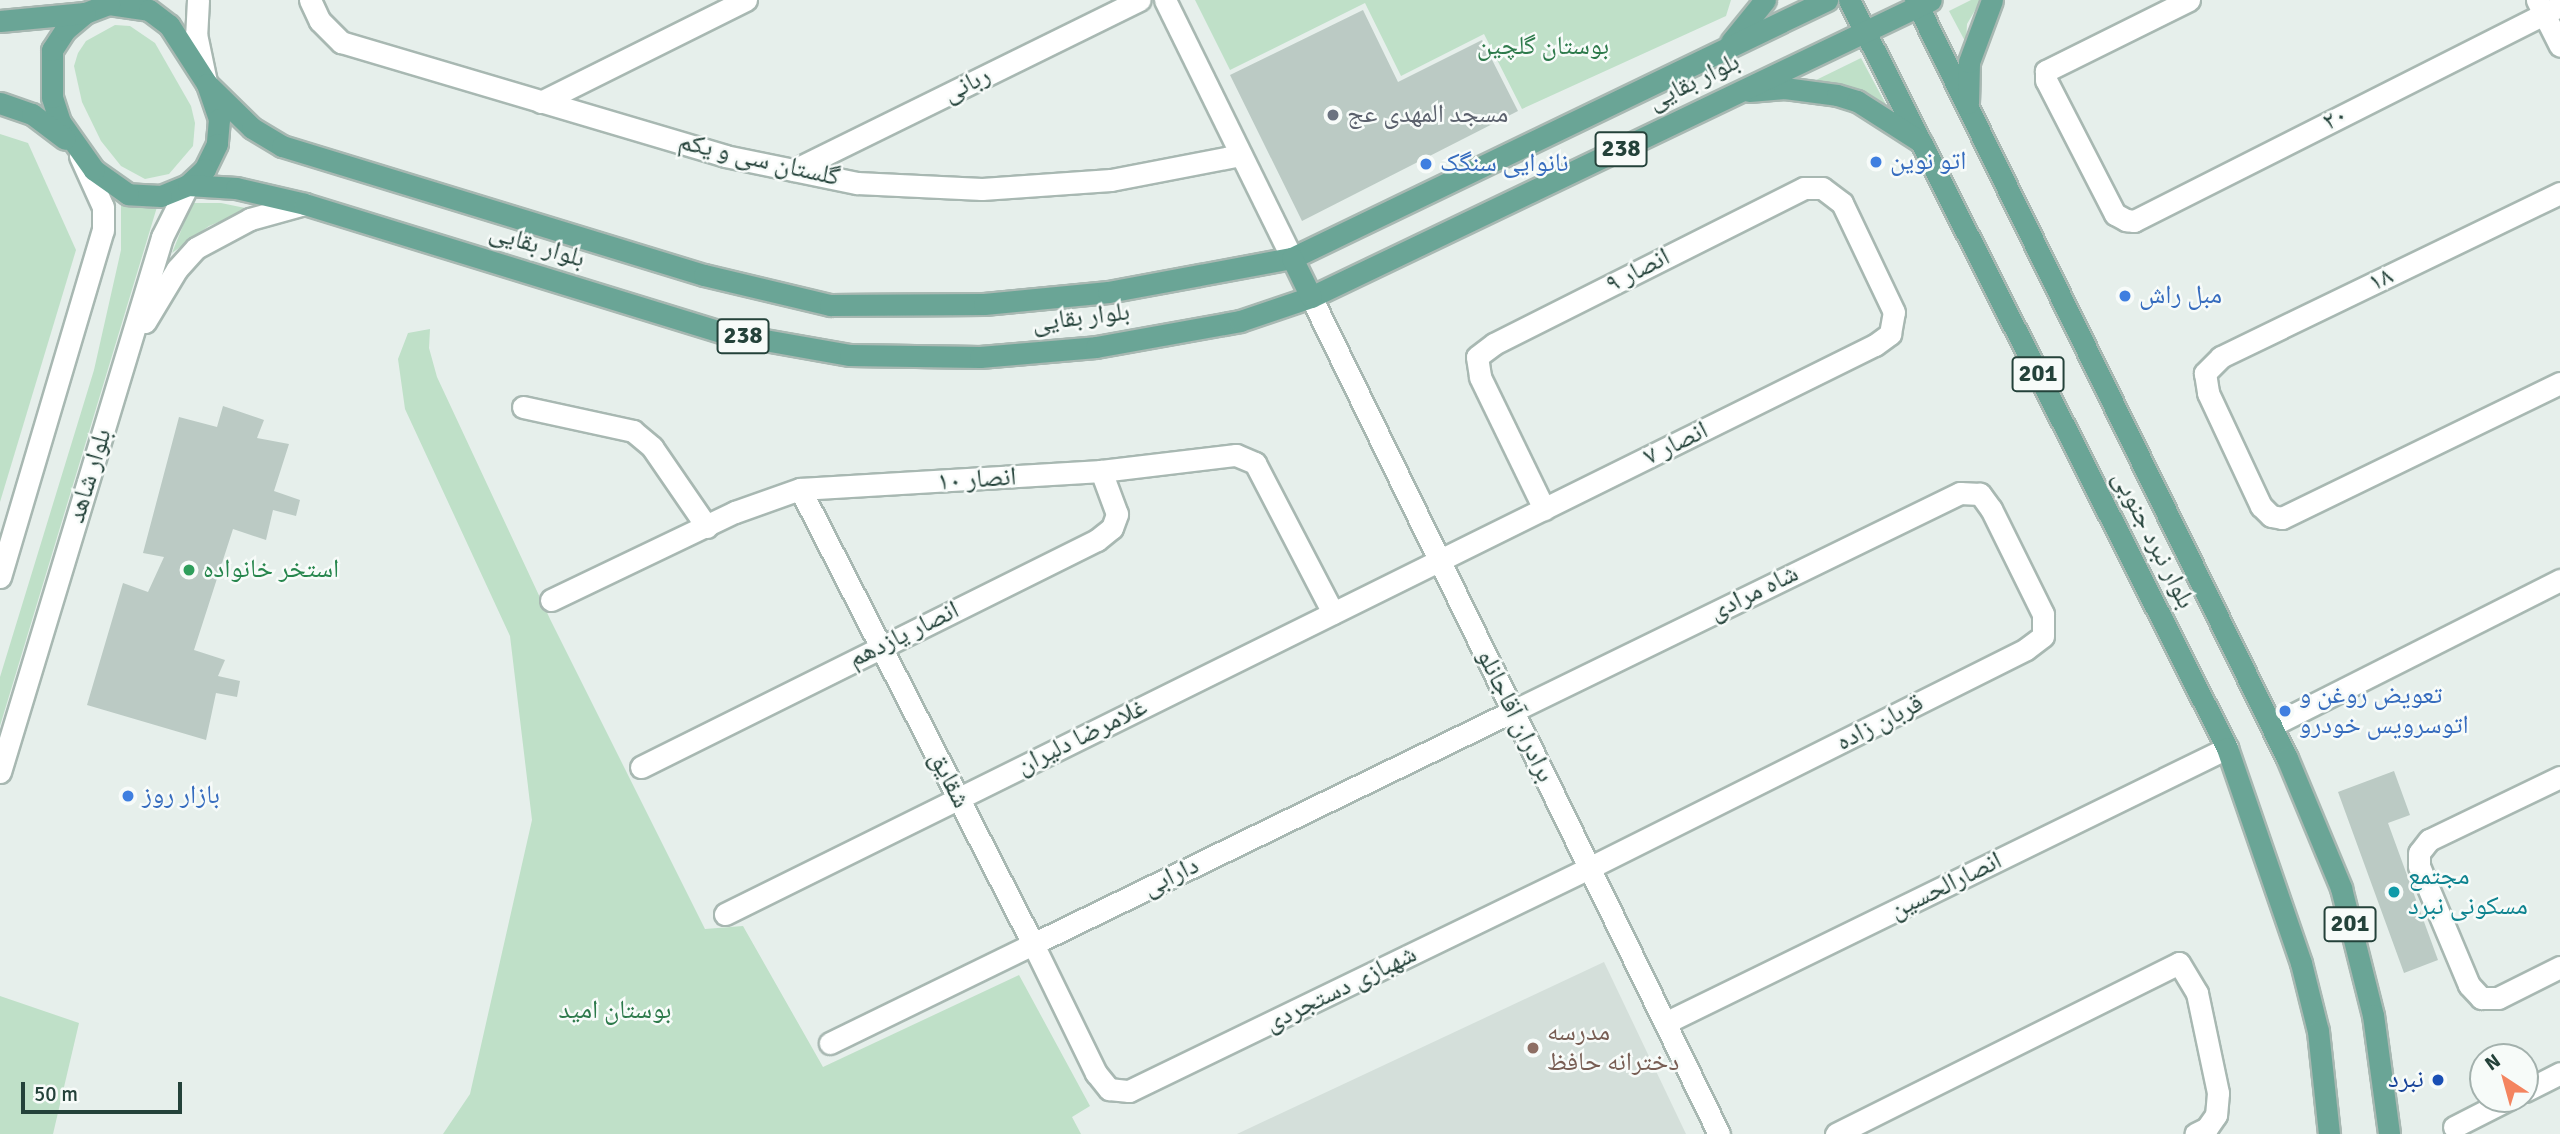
<!DOCTYPE html>
<html>
<head>
<meta charset="utf-8">
<style>
  body { margin:0 }
  #map { position:relative; width:2560px; height:1134px; overflow:hidden; background:#e6efeb; font-family:Signika,"Noto Naskh Arabic",sans-serif }
  div>[style] { position:absolute }
  [style*='--x'] { left:calc(var(--x)*1px); top:calc(var(--y)*1px); width:calc(var(--w)*1px); rotate:calc(var(--a)*1deg) }
  .built>* { inset:0; background:#d4dfda }
  .green>* { inset:0; background:#bfe0c8 }
  .building>* { inset:0; background:#bbcac4 }
  .roads { filter:drop-shadow(2px 0 #a8b8b2) drop-shadow(-2px 0 #a8b8b2) drop-shadow(0 2px #a8b8b2) drop-shadow(0 -2px #a8b8b2) }
  .minor>* { height:21px; margin:-10.5px; padding:0 10.5px; transform-origin:10.5px; border-radius:10.5px; background:#fff }
  .secondary>* { height:21px; margin:-10.5px; padding:0 10.5px; transform-origin:10.5px; border-radius:10.5px; background:#fff }
  .primary>* { height:21px; margin:-10.5px; padding:0 10.5px; transform-origin:10.5px; border-radius:10.5px; background:#6aa596 }
  .dots>* { width:19px; height:19px; translate:-50% -50%; box-sizing:border-box; border:4px solid #f7fbf9; border-radius:50% }
  span { translate:-50% -50%; white-space:nowrap; text-align:center; line-height:1.15; -webkit-text-stroke:5px #f7fbf9; paint-order:stroke }
  .shield-label span { padding:2px 5px; background:#f7fbf9; border:2px solid; border-radius:5px; -webkit-text-stroke-width:0 }
  .shield-label { font-size:24px; color:#24423a; font-weight:700 }
  .park-label { font-size:26px; color:#2d7a4b }
  .street-label { font-size:26px; color:#24423a }
  .worship-label { font-size:26px; color:#5b616d }
  .left { translate:0 -50%; text-align:left }
  .shop-label { font-size:26px; color:#366cbe }
  .leisure-label { font-size:26px; color:#27864d }
  .culture-label { font-size:26px; color:#0d838f }
  .education-label { font-size:26px; color:#785e54 }
  .transit-label { font-size:26px; color:#164399 }
  .right { translate:-100% -50%; text-align:right }
  .north { position:absolute; left:2469px; top:1043px; width:70px; height:70px; box-sizing:border-box; background:#f7fbf9; border:2px solid #a3b1ad; border-radius:50%; rotate:324deg; font-size:19px; font-weight:700; line-height:28px; text-align:center; color:#24423a }
  .north::after { content:''; display:block; margin:auto; width:24px; height:32px; background:#f4845f; clip-path:polygon(50% 0,100% 100%,50% 72%,0 100%) }
  .scale { position:absolute; left:21px; top:1082px; width:161px; height:32px; box-sizing:border-box; border:4px solid #24423a; border-top:0; padding-left:9px; font-size:21px; line-height:24px; white-space:nowrap; color:#24423a; -webkit-text-stroke:5px #f7fbf9; paint-order:stroke }
</style>
</head>
<body>
<div id="map">
  <div class="built">
    <i style="clip-path:polygon(1604px 962px,1686px 1134px,1237px 1134px)"></i>
  </div>
  <div class="green">
    <i style="clip-path:polygon(1195px 0,1731px 0,1726px 16px,1522px 109px,1484px 34px,1401px 76px,1365px 3px,1230px 70px)"></i>
    <i style="clip-path:polygon(1971px 0,1981px 0,1967px 24px,1966px 43px,1949px 11px)"></i>
    <i style="clip-path:polygon(115px 25px,130px 26px,155px 43px,191px 106px,195px 123px,193px 146px,169px 174px,145px 179px,121px 166px,101px 141px,82px 102px,74px 66px,78px 53px,86px 41px)"></i>
    <i style="clip-path:polygon(1861px 58px,1890px 112px,1814px 81px)"></i>
    <i style="clip-path:polygon(0 134px,28px 143px,76px 250px,0 502px)"></i>
    <i style="clip-path:polygon(121px 202px,157px 207px,0 726px,0 677px,94px 370px,121px 250px)"></i>
    <i style="clip-path:polygon(192px 203px,221px 203px,250px 209px,209px 226px,172px 253px)"></i>
    <i style="clip-path:polygon(430px 329px,429px 348px,437px 377px,550px 619px,705px 929px,743px 926px,823px 1067px,1019px 975px,1090px 1106px,1072px 1117px,1081px 1134px,443px 1134px,470px 1094px,532px 820px,510px 636px,405px 409px,398px 359px,408px 333px)"></i>
    <i style="clip-path:polygon(0 996px,79px 1023px,53px 1134px,0 1134px)"></i>
  </div>
  <div class="building">
    <i style="clip-path:polygon(1363px 10px,1398px 82px,1482px 40px,1518px 111px,1302px 221px,1230px 75px)"></i>
    <i style="clip-path:polygon(223px 406px,264px 420px,257px 438px,289px 444px,274px 491px,300px 500px,296px 516px,273px 510px,266px 540px,233px 529px,194px 650px,225px 660px,218px 676px,240px 681px,237px 697px,216px 693px,206px 740px,87px 705px,123px 583px,148px 592px,164px 557px,143px 553px,179px 417px,217px 427px)"></i>
    <i style="clip-path:polygon(2394px 771px,2410px 815px,2388px 823px,2438px 960px,2404px 973px,2338px 792px)"></i>
  </div>
  <div class="roads">
    <div class="minor">
      <i style="--x:310;--y:0;--w:23;--a:65"></i>
      <i style="--x:320;--y:21;--w:30;--a:45"></i>
      <i style="--x:341;--y:42;--w:401;--a:16.5"></i>
      <i style="--x:725;--y:156;--w:135;--a:11.6"></i>
      <i style="--x:857;--y:183;--w:125;--a:2.7"></i>
      <i style="--x:982;--y:189;--w:129;--a:-4"></i>
      <i style="--x:1111;--y:180;--w:132;--a:-10.9"></i>
      <i style="--x:1165;--y:0;--w:288;--a:63.8"></i>
      <i style="--x:2189;--y:0;--w:160;--a:153.6"></i>
      <i style="--x:2046;--y:71;--w:9;--a:90"></i>
      <i style="--x:2046;--y:80;--w:151;--a:62.8"></i>
      <i style="--x:2115;--y:214;--w:13;--a:29"></i>
      <i style="--x:2126;--y:220;--w:8;--a:7"></i>
      <i style="--x:2134;--y:221;--w:477;--a:-26.8"></i>
      <i style="--x:2537;--y:0;--w:51;--a:63.4"></i>
      <i style="--x:541;--y:102;--w:229;--a:-26.5"></i>
      <i style="--x:794;--y:170;--w:385;--a:-26.2"></i>
      <i style="--x:2560;--y:193;--w:377;--a:154.2"></i>
      <i style="--x:2221;--y:357;--w:23;--a:135"></i>
      <i style="--x:2205;--y:373;--w:20;--a:81"></i>
      <i style="--x:2208;--y:393;--w:125;--a:64.9"></i>
      <i style="--x:2261;--y:506;--w:14;--a:45"></i>
      <i style="--x:2271;--y:516;--w:11;--a:10"></i>
      <i style="--x:2282;--y:518;--w:309;--a:-25.9"></i>
      <i style="--x:1311;--y:297;--w:931;--a:64.01"></i>
      <i style="--x:523;--y:407;--w:113;--a:12.3"></i>
      <i style="--x:633;--y:431;--w:25;--a:40"></i>
      <i style="--x:652;--y:447;--w:97;--a:55.5"></i>
      <i style="--x:800;--y:489;--w:511;--a:62.88"></i>
      <i style="--x:1033;--y:944;--w:144;--a:64"></i>
      <i style="--x:1096;--y:1073;--w:21;--a:51"></i>
      <i style="--x:1109;--y:1089;--w:20;--a:6"></i>
      <i style="--x:1129;--y:1091;--w:511;--a:-25.86"></i>
      <i style="--x:1589;--y:868;--w:489;--a:-26.6"></i>
      <i style="--x:2026;--y:649;--w:21;--a:-37"></i>
      <i style="--x:2043;--y:636;--w:22;--a:-90"></i>
      <i style="--x:2043;--y:614;--w:117;--a:-116.3"></i>
      <i style="--x:1991;--y:509;--w:19;--a:-126"></i>
      <i style="--x:1980;--y:494;--w:20;--a:-177"></i>
      <i style="--x:1960;--y:493;--w:497;--a:154"></i>
      <i style="--x:1513;--y:711;--w:534;--a:154.11"></i>
      <i style="--x:1033;--y:944;--w:226;--a:154"></i>
      <i style="--x:551;--y:600;--w:204;--a:-25.6"></i>
      <i style="--x:735;--y:512;--w:69;--a:-19.5"></i>
      <i style="--x:800;--y:489;--w:302;--a:-3.4"></i>
      <i style="--x:1101;--y:471;--w:136;--a:-6.8"></i>
      <i style="--x:1236;--y:455;--w:21;--a:23"></i>
      <i style="--x:1255;--y:463;--w:169;--a:62.5"></i>
      <i style="--x:2273;--y:725;--w:322;--a:-26.8"></i>
      <i style="--x:641;--y:767;--w:509;--a:-26.46"></i>
      <i style="--x:1097;--y:540;--w:19;--a:-39"></i>
      <i style="--x:1112;--y:528;--w:15;--a:-70"></i>
      <i style="--x:1117;--y:514;--w:46;--a:-110.4"></i>
      <i style="--x:2560;--y:777;--w:145;--a:154.3"></i>
      <i style="--x:2429;--y:840;--w:16;--a:128"></i>
      <i style="--x:2419;--y:853;--w:13;--a:90"></i>
      <i style="--x:2419;--y:866;--w:129;--a:67.2"></i>
      <i style="--x:2469;--y:985;--w:18;--a:47"></i>
      <i style="--x:2481;--y:998;--w:17;--a:0"></i>
      <i style="--x:2498;--y:998;--w:69;--a:-26.6"></i>
      <i style="--x:725;--y:914;--w:1283;--a:-26.33"></i>
      <i style="--x:1875;--y:345;--w:19;--a:-36"></i>
      <i style="--x:1890;--y:334;--w:22;--a:-80"></i>
      <i style="--x:1894;--y:312;--w:121;--a:-115.5"></i>
      <i style="--x:1842;--y:203;--w:25;--a:-143"></i>
      <i style="--x:1822;--y:188;--w:18;--a:180"></i>
      <i style="--x:1804;--y:188;--w:347;--a:153.3"></i>
      <i style="--x:1494;--y:344;--w:21;--a:143"></i>
      <i style="--x:1477;--y:357;--w:20;--a:81"></i>
      <i style="--x:1480;--y:377;--w:147;--a:64.1"></i>
      <i style="--x:1665;--y:1023;--w:626;--a:-26.07"></i>
      <i style="--x:2525;--y:1091;--w:39;--a:-27"></i>
      <i style="--x:2454;--y:1127;--w:62;--a:-27"></i>
      <i style="--x:1836;--y:1134;--w:383;--a:-26.5"></i>
      <i style="--x:2179;--y:963;--w:35;--a:59"></i>
      <i style="--x:2197;--y:993;--w:102;--a:78.1"></i>
      <i style="--x:2218;--y:1093;--w:22;--a:95"></i>
      <i style="--x:2216;--y:1115;--w:16;--a:125"></i>
      <i style="--x:2207;--y:1128;--w:13;--a:153"></i>
    </div>
    <div class="secondary">
      <i style="--x:198;--y:0;--w:34;--a:93"></i>
      <i style="--x:196;--y:34;--w:49;--a:78.2"></i>
      <i style="--x:145;--y:322;--w:62;--a:-58.9"></i>
      <i style="--x:177;--y:269;--w:28;--a:-48"></i>
      <i style="--x:196;--y:248;--w:61;--a:-28.2"></i>
      <i style="--x:250;--y:219;--w:57;--a:-15.3"></i>
      <i style="--x:0;--y:577;--w:362;--a:-73.5"></i>
      <i style="--x:103;--y:230;--w:23;--a:-90"></i>
      <i style="--x:103;--y:207;--w:56;--a:-114.3"></i>
      <i style="--x:0;--y:772;--w:559;--a:-73.15"></i>
      <i style="--x:162;--y:237;--w:58;--a:-63.4"></i>
    </div>
    <div class="primary">
      <i style="--x:1849;--y:0;--w:838;--a:63.19"></i>
      <i style="--x:2227;--y:748;--w:227;--a:71"></i>
      <i style="--x:2301;--y:963;--w:70;--a:76"></i>
      <i style="--x:2318;--y:1031;--w:104;--a:83.9"></i>
      <i style="--x:1915;--y:0;--w:844;--a:63.86"></i>
      <i style="--x:2287;--y:758;--w:141;--a:67.4"></i>
      <i style="--x:2341;--y:888;--w:131;--a:75.9"></i>
      <i style="--x:2373;--y:1015;--w:120;--a:82.3"></i>
      <i style="--x:109;--y:4;--w:40;--a:8.5"></i>
      <i style="--x:149;--y:10;--w:25;--a:37"></i>
      <i style="--x:169;--y:25;--w:70;--a:57.2"></i>
      <i style="--x:207;--y:84;--w:37;--a:71"></i>
      <i style="--x:219;--y:119;--w:25;--a:95"></i>
      <i style="--x:217;--y:144;--w:28;--a:116"></i>
      <i style="--x:205;--y:169;--w:23;--a:137"></i>
      <i style="--x:188;--y:185;--w:29;--a:158"></i>
      <i style="--x:161;--y:196;--w:33;--a:-177"></i>
      <i style="--x:128;--y:194;--w:42;--a:-144.8"></i>
      <i style="--x:94;--y:170;--w:59;--a:-125.3"></i>
      <i style="--x:60;--y:122;--w:26;--a:-108"></i>
      <i style="--x:52;--y:97;--w:47;--a:-90"></i>
      <i style="--x:52;--y:50;--w:24;--a:-57"></i>
      <i style="--x:65;--y:30;--w:26;--a:-40"></i>
      <i style="--x:85;--y:13;--w:26;--a:-21"></i>
      <i style="--x:0;--y:21;--w:85;--a:-5.4"></i>
      <i style="--x:1731;--y:42;--w:54;--a:-51"></i>
      <i style="--x:207;--y:84;--w:63;--a:44.4"></i>
      <i style="--x:252;--y:128;--w:35;--a:31"></i>
      <i style="--x:282;--y:146;--w:441;--a:17"></i>
      <i style="--x:704;--y:275;--w:130;--a:13.4"></i>
      <i style="--x:830;--y:305;--w:154;--a:-0.4"></i>
      <i style="--x:984;--y:304;--w:125;--a:-5.5"></i>
      <i style="--x:1108;--y:292;--w:187;--a:-10.5"></i>
      <i style="--x:1292;--y:258;--w:594;--a:-25.75"></i>
      <i style="--x:1749;--y:91;--w:35;--a:-5"></i>
      <i style="--x:1784;--y:88;--w:53;--a:7.5"></i>
      <i style="--x:1837;--y:95;--w:21;--a:17"></i>
      <i style="--x:1857;--y:101;--w:76;--a:32.6"></i>
      <i style="--x:0;--y:103;--w:34;--a:19"></i>
      <i style="--x:32;--y:114;--w:41;--a:37.1"></i>
      <i style="--x:1968;--y:103;--w:41;--a:-88.6"></i>
      <i style="--x:1969;--y:62;--w:66;--a:-69.6"></i>
      <i style="--x:188;--y:185;--w:48;--a:3.6"></i>
      <i style="--x:236;--y:188;--w:71;--a:13.1"></i>
      <i style="--x:305;--y:204;--w:439;--a:17.1"></i>
      <i style="--x:725;--y:333;--w:127;--a:10"></i>
      <i style="--x:850;--y:355;--w:130;--a:0.9"></i>
      <i style="--x:980;--y:357;--w:116;--a:-4.9"></i>
      <i style="--x:1096;--y:347;--w:146;--a:-10.2"></i>
      <i style="--x:1240;--y:321;--w:75;--a:-18.7"></i>
      <i style="--x:1311;--y:297;--w:687;--a:-25.6"></i>
      <i style="--x:1292;--y:258;--w:43;--a:64"></i>
    </div>
  </div>
  <div class="dots">
    <i style="left:1333px;top:115px;background:#6b7280"></i>
    <i style="left:1876px;top:162px;background:#3f7fe0"></i>
    <i style="left:1426px;top:164px;background:#3f7fe0"></i>
    <i style="left:2125px;top:296px;background:#3f7fe0"></i>
    <i style="left:189px;top:570px;background:#2e9e5b"></i>
    <i style="left:2285px;top:711px;background:#3f7fe0"></i>
    <i style="left:128px;top:796px;background:#3f7fe0"></i>
    <i style="left:2394px;top:892px;background:#0f9aa8"></i>
    <i style="left:1533px;top:1048px;background:#8d6e63"></i>
    <i style="left:2438px;top:1080px;background:#1a4fb4"></i>
  </div>
  <div class="shield-label">
    <span style="left:1621px;top:149px">238</span>
    <span style="left:743px;top:336px">238</span>
    <span style="left:2038px;top:374px">201</span>
    <span style="left:2350px;top:924px">201</span>
  </div>
  <div class="park-label">
    <span style="left:1543px;top:47px">بوستان گلچین</span>
    <span style="left:615px;top:1011px">بوستان امید</span>
  </div>
  <div class="street-label">
    <span style="left:1694px;top:82px;rotate:-26deg">بلوار بقایی</span>
    <span style="left:967px;top:85px;rotate:-26deg">ربانی</span>
    <span style="left:2335px;top:119px;rotate:-27deg">۲۰</span>
    <span style="left:759px;top:160px;rotate:13deg">گلستان سی و یکم</span>
    <span style="left:537px;top:246px;rotate:17deg">بلوار بقایی</span>
    <span style="left:1638px;top:271px;rotate:-27deg">انصار ۹</span>
    <span style="left:2381px;top:280px;rotate:-26deg">۱۸</span>
    <span style="left:1081px;top:318px;rotate:-7deg">بلوار بقایی</span>
    <span style="left:1676px;top:444px;rotate:-26deg">انصار ۷</span>
    <span style="left:90px;top:476px;rotate:-73deg">بلوار شاهد</span>
    <span style="left:977px;top:480px;rotate:-4deg">انصار ۱۰</span>
    <span style="left:2153px;top:540px;rotate:63deg">بلوار نبرد جنوبی</span>
    <span style="left:1754px;top:593px;rotate:-26deg">شاه مرادی</span>
    <span style="left:904px;top:635px;rotate:-26deg">انصار یازدهم</span>
    <span style="left:1515px;top:716px;rotate:64deg">برادران آقاجانلو</span>
    <span style="left:1880px;top:723px;rotate:-27deg">قربان زاده</span>
    <span style="left:1082px;top:737px;rotate:-26deg">غلامرضا دلیران</span>
    <span style="left:949px;top:780px;rotate:63deg">شقایق</span>
    <span style="left:1171px;top:877px;rotate:-26deg">دارابی</span>
    <span style="left:1946px;top:886px;rotate:-26deg">انصارالحسین</span>
    <span style="left:1341px;top:989px;rotate:-26deg">شهبازی دستجردی</span>
  </div>
  <div class="worship-label">
    <span class="left" style="left:1347px;top:115px">مسجد المهدی عج</span>
  </div>
  <div class="shop-label">
    <span class="left" style="left:1890px;top:162px">اتو نوین</span>
    <span class="left" style="left:1440px;top:164px">نانوایی سنگک</span>
    <span class="left" style="left:2139px;top:296px">مبل راش</span>
    <span class="left" style="left:2299px;top:711px">تعویض روغن و<br>اتوسرویس خودرو</span>
    <span class="left" style="left:142px;top:796px">بازار روز</span>
  </div>
  <div class="leisure-label">
    <span class="left" style="left:203px;top:570px">استخر خانواده</span>
  </div>
  <div class="culture-label">
    <span class="left" style="left:2408px;top:892px">مجتمع<br>مسکونی نبرد</span>
  </div>
  <div class="education-label">
    <span class="left" style="left:1547px;top:1048px">مدرسه<br>دخترانه حافظ</span>
  </div>
  <div class="transit-label">
    <span class="right" style="left:2424px;top:1080px">نبرد</span>
  </div>
  <div class="north">N</div>
  <div class="scale">50 m</div>
</div>
</body>
</html>
